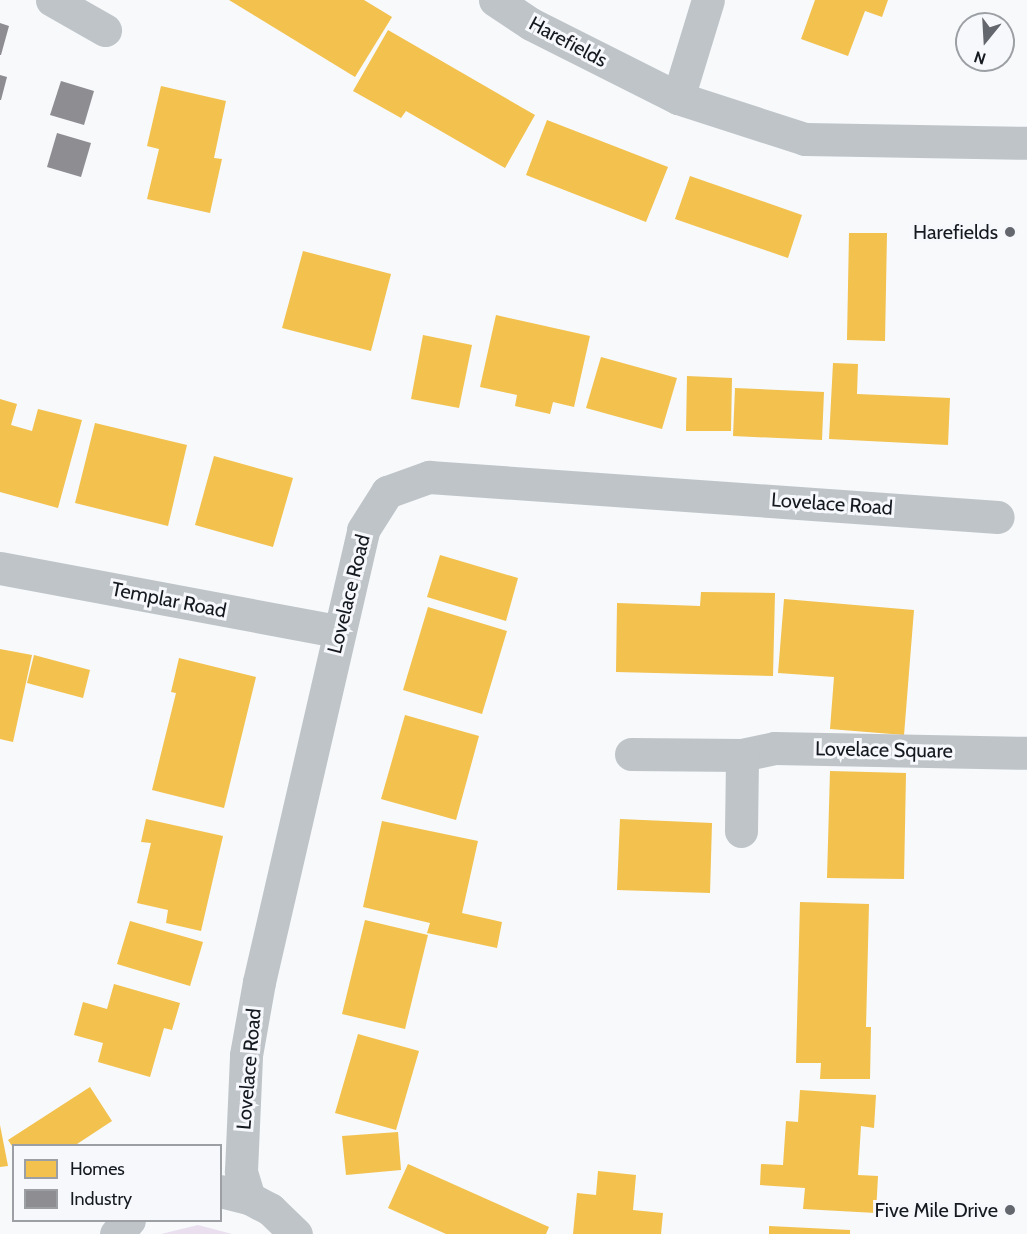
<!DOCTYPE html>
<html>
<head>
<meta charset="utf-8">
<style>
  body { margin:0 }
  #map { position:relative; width:1027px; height:1234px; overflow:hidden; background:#f7f9fb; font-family:Cabin,sans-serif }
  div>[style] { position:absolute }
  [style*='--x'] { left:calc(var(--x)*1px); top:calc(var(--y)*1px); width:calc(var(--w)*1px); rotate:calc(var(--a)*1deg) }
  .green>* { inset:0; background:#e9dfef }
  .homes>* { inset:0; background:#f2c14e }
  .industry>* { inset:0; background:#8d8d92 }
  .street>* { height:33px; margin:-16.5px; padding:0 16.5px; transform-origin:16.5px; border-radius:16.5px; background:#bec4c8 }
  .dots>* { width:16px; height:16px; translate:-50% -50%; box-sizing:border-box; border:3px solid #f6f8fc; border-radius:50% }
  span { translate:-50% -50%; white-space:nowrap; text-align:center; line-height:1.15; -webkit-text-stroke:6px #f6f8fc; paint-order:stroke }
  .street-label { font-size:20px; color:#151920 }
  .poi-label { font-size:20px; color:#151920 }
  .right { translate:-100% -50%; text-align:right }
  .legend { position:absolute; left:12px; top:1144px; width:210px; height:78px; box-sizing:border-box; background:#f6f8fc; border:2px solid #9c9fa4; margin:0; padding:8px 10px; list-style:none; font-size:18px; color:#151920 }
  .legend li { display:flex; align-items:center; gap:12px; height:30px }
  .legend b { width:30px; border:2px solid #9c9fa4 }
  .north { position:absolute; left:955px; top:12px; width:60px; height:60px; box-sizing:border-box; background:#f6f8fc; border:2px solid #9c9fa4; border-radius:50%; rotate:198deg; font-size:16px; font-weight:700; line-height:24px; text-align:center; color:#151920 }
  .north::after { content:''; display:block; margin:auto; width:21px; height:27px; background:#64676d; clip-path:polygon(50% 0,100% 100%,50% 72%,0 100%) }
</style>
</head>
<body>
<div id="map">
  <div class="green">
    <i style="clip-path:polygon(198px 1225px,232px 1234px,161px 1234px)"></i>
  </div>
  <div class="homes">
    <i style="clip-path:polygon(229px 0,364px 0,392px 17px,355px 77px)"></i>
    <i style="clip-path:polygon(815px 0,888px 0,882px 17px,865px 11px,848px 56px,801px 39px)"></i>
    <i style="clip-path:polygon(388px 30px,535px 115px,505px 168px,406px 111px,401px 118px,353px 91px)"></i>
    <i style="clip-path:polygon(161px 86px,226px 101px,214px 158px,222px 159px,210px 213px,147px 199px,159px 149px,147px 146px)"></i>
    <i style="clip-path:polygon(547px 120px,668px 167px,646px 222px,526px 175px)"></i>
    <i style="clip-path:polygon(690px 176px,802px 215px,788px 258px,675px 219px)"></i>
    <i style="clip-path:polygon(849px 233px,887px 233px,885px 341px,847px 340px)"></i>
    <i style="clip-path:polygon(303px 251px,391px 274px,371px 351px,282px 328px)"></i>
    <i style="clip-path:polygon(496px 315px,590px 336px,574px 407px,553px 402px,550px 414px,515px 406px,517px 395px,480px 387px)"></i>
    <i style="clip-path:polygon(423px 335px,472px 345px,459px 408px,411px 399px)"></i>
    <i style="clip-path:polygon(601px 357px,677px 378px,662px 429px,586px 408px)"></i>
    <i style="clip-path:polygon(833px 363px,858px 364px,857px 394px,950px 398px,948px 445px,829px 439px)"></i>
    <i style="clip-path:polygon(687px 376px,732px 378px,731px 431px,686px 431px)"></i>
    <i style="clip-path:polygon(735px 388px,824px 392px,822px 440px,733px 436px)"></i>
    <i style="clip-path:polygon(0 399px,17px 404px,11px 425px,32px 431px,38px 409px,82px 420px,58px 508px,0 492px)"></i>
    <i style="clip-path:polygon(95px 423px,187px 445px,168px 526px,75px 503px)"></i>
    <i style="clip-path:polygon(214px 456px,293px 478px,273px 547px,195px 525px)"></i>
    <i style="clip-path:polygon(440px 555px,518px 578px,506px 621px,427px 597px)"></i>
    <i style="clip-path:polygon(701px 592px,775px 593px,773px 676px,616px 672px,617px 603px,700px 606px)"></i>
    <i style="clip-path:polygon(784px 599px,914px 610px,904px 735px,830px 729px,834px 677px,778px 673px)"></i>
    <i style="clip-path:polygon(428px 607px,507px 631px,482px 714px,403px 690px)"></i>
    <i style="clip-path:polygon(0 649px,32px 655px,13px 742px,0 739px)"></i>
    <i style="clip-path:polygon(34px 655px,90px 670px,83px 698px,27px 683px)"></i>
    <i style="clip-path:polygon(179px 658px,256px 677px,224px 808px,152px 790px,176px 693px,171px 692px)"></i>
    <i style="clip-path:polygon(405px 715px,479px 736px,456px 820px,381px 799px)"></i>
    <i style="clip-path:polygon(830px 771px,906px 773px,904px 879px,827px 878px)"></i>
    <i style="clip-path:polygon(146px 819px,223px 836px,201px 931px,166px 923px,168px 910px,137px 903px,151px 843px,141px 842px)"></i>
    <i style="clip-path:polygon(620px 819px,712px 823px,710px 893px,617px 890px)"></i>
    <i style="clip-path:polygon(382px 821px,478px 841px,462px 913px,502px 922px,497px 948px,427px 933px,430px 923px,363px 907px)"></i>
    <i style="clip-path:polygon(800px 902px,869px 904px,866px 1027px,871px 1027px,870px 1079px,820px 1079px,821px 1063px,796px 1063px)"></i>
    <i style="clip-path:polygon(365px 920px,428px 935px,405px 1029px,342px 1014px)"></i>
    <i style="clip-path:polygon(130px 921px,203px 942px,190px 986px,117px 964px)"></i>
    <i style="clip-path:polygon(114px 984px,180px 1003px,172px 1030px,164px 1028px,150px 1077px,98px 1062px,103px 1043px,74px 1035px,83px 1002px,107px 1009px)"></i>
    <i style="clip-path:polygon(358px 1034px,419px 1051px,396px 1130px,335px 1113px)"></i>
    <i style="clip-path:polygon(90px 1087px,112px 1121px,74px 1146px,14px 1146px,14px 1149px,8px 1140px)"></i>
    <i style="clip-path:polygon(800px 1090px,876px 1095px,874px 1128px,861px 1126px,858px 1175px,878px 1176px,876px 1213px,803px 1209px,805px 1188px,760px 1185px,761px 1164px,783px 1165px,786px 1121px,798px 1122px)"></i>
    <i style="clip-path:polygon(0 1125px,8px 1166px,0 1167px)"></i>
    <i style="clip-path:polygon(398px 1132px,401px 1170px,346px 1175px,342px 1136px)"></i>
    <i style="clip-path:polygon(408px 1164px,549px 1227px,546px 1234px,446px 1234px,388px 1208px)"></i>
    <i style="clip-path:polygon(598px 1171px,636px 1175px,633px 1210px,663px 1213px,661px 1234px,573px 1234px,577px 1193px,596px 1195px)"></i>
    <i style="clip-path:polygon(769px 1226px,850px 1230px,850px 1234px,769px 1234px)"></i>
  </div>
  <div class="industry">
    <i style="clip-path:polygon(0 23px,9px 26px,1px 55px,0 55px)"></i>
    <i style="clip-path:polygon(0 75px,7px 77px,1px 100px,0 100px)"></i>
    <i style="clip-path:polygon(61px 81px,94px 91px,84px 125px,50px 115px)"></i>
    <i style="clip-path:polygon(57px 133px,91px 143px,81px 177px,47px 167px)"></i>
  </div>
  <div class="street">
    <i style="--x:52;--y:0;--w:61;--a:29.5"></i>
    <i style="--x:495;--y:0;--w:43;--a:33.7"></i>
    <i style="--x:531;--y:24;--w:165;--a:26.7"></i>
    <i style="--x:678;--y:98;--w:133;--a:17.9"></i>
    <i style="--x:805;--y:139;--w:222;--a:1"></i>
    <i style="--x:678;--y:98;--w:102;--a:-73"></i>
    <i style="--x:0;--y:568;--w:344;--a:10.6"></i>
    <i style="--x:631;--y:754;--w:111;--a:0.5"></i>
    <i style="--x:742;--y:755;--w:33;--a:-12"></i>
    <i style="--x:774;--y:748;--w:253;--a:1.1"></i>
    <i style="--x:741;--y:831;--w:76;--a:-89.2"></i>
    <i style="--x:220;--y:1191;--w:30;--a:14"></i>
    <i style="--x:249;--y:1198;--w:24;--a:28"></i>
    <i style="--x:270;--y:1209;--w:36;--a:44"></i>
    <i style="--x:249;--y:1198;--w:28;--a:-107"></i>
    <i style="--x:241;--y:1171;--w:116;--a:-87.5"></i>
    <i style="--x:246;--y:1055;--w:74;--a:-79.9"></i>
    <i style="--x:259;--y:982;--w:464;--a:-77"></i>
    <i style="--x:363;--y:530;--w:45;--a:-57.7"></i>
    <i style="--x:387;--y:492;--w:45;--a:-19.7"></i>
    <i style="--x:429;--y:477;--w:570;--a:4.02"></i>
    <i style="--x:116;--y:1234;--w:19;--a:-47"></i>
  </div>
  <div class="dots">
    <i style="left:1010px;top:232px;background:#64676d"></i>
    <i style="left:1010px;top:1210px;background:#64676d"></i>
  </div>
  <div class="street-label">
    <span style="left:568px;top:42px;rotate:28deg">Harefields</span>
    <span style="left:832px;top:504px;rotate:4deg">Lovelace Road</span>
    <span style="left:349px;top:594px;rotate:-76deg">Lovelace Road</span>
    <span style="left:169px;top:600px;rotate:11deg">Templar Road</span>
    <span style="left:884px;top:750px;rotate:1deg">Lovelace Square</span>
    <span style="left:249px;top:1069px;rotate:-85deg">Lovelace Road</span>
  </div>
  <div class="poi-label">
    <span class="right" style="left:998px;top:232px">Harefields</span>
    <span class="right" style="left:998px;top:1210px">Five Mile Drive</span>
  </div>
  <ul class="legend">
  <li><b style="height:16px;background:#f2c14e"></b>Homes</li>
  <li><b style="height:16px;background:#8d8d92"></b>Industry</li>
  </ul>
  <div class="north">N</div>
</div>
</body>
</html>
